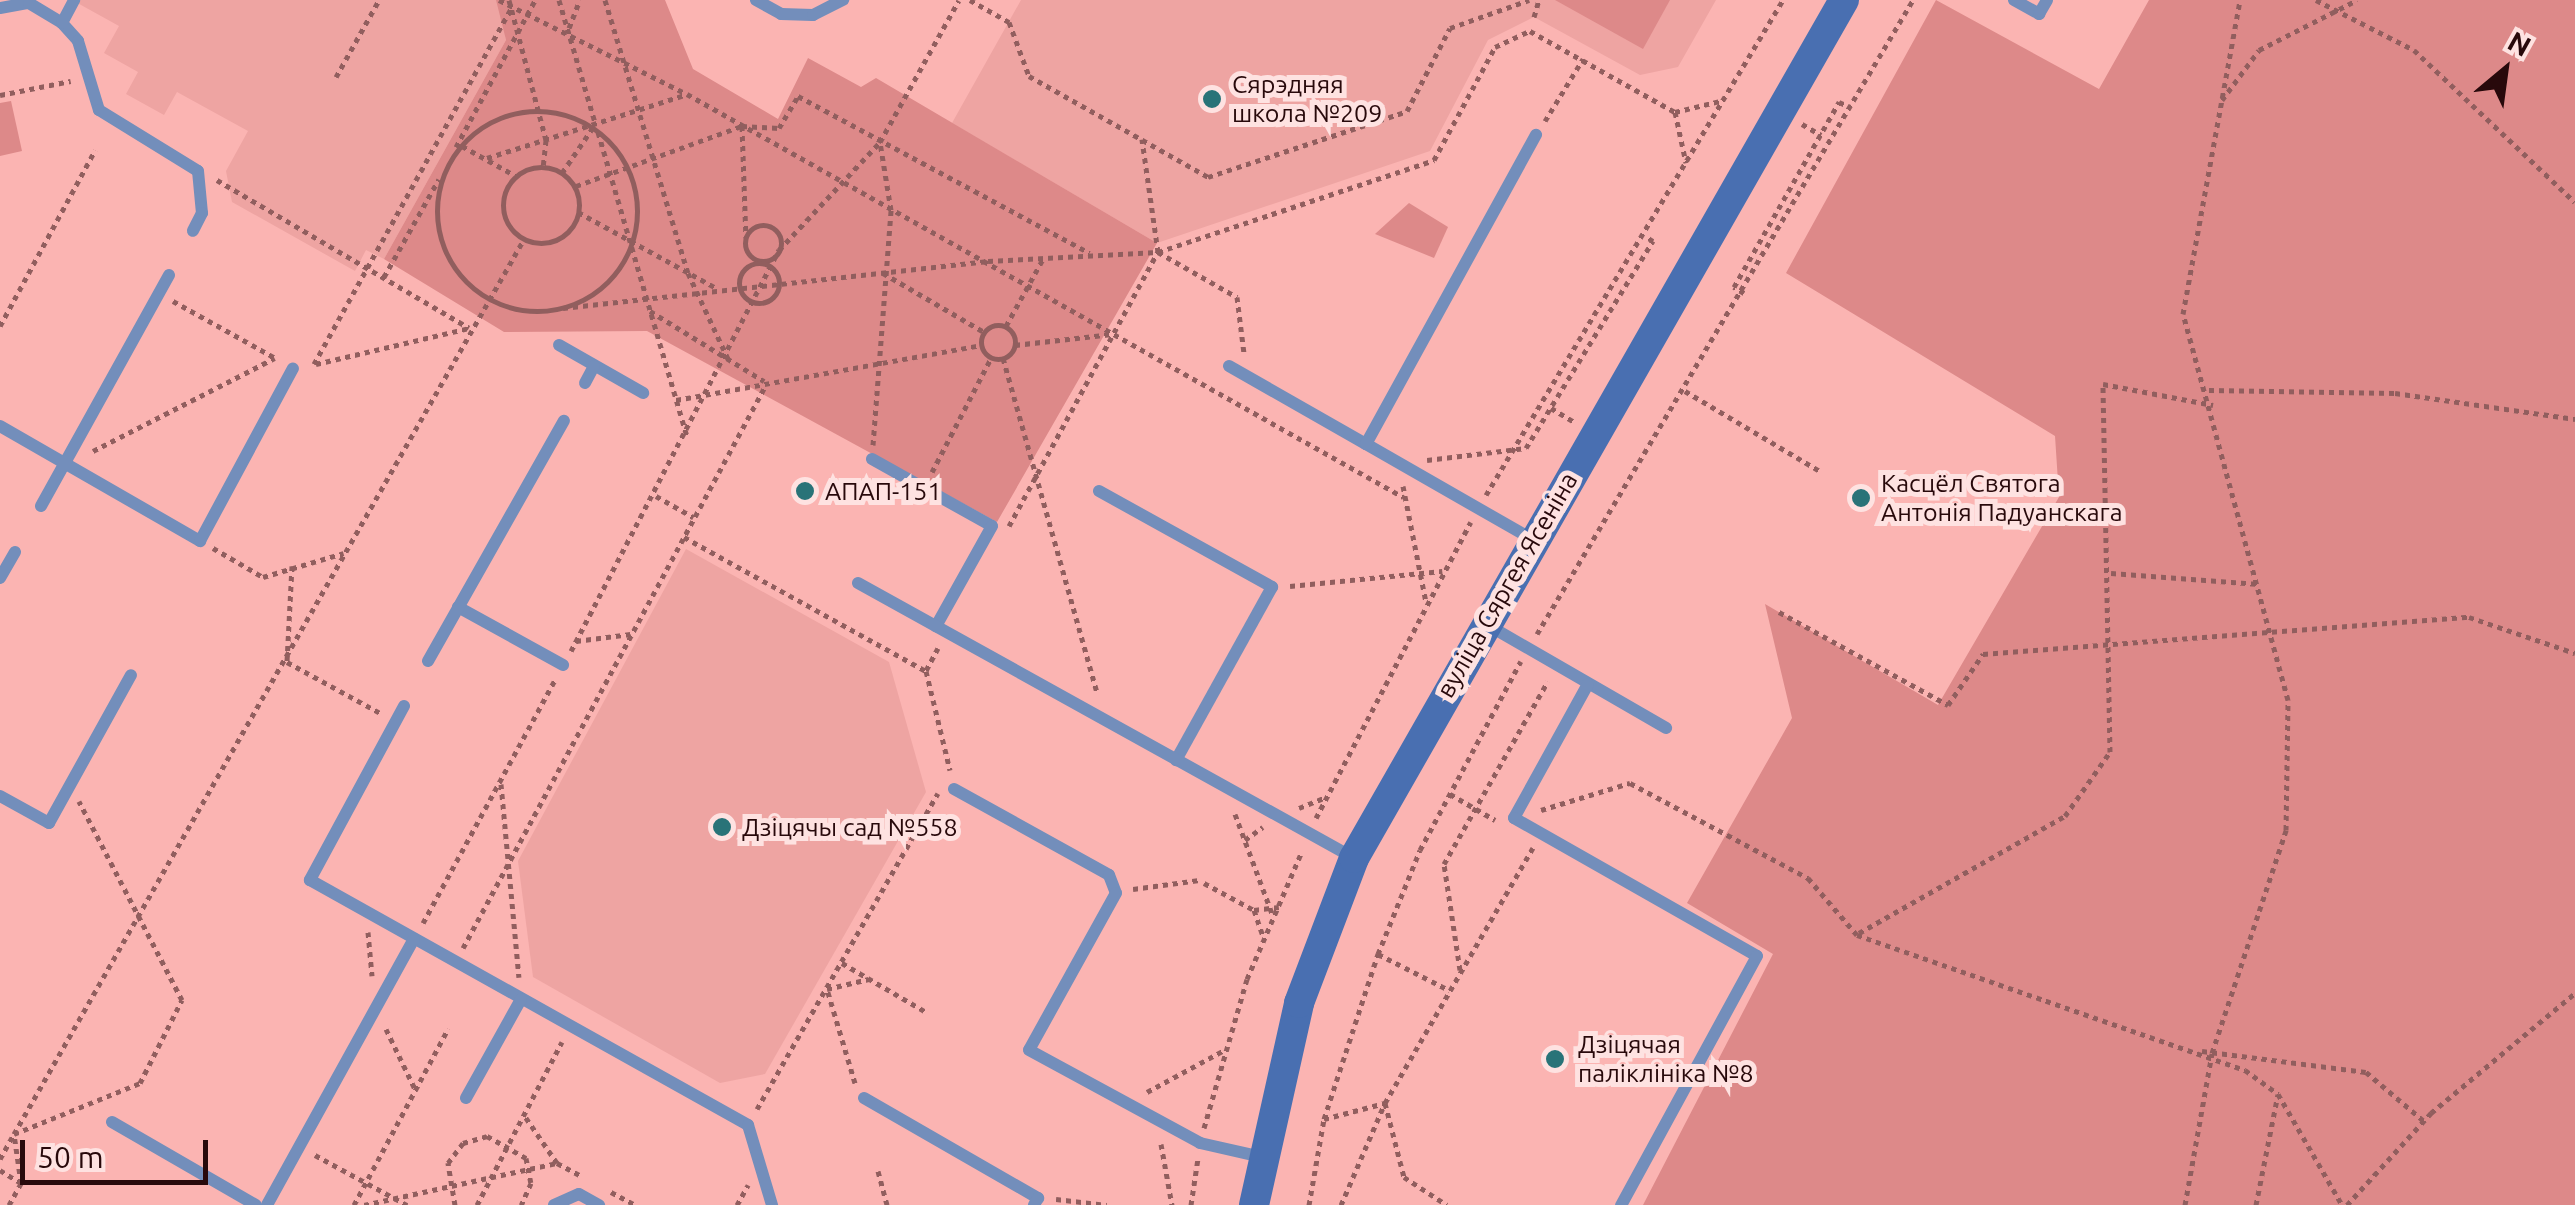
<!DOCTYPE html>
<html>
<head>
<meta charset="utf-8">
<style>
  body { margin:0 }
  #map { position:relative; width:2575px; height:1205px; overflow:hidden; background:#fbb4b2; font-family:Ubuntu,sans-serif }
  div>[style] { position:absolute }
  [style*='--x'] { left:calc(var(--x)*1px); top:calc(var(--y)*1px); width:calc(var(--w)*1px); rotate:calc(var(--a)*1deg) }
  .built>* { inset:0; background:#eea4a2 }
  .green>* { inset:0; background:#dd8989 }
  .path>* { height:5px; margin-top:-2.5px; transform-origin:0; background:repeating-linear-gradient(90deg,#915e5e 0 5px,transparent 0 10px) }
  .path>.ring { margin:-2.5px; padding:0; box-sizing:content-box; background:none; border:5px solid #915e5e; border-radius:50% }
  .lane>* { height:12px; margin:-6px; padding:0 6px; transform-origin:6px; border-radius:6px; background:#738ebb }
  .secondary>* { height:30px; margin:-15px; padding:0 15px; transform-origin:15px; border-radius:15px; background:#496fb1 }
  .dots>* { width:28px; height:28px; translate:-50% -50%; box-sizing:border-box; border:5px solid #fee2e1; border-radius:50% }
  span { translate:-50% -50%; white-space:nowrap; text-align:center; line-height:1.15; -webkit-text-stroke:10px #fee2e1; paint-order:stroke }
  .poi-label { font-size:25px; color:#28090b }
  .left { translate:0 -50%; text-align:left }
  .street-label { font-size:25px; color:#28090b }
  .north { position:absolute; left:2455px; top:20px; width:100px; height:100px; -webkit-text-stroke:8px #fee2e1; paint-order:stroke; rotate:29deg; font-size:28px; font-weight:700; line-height:40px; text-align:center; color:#28090b }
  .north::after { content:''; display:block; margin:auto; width:35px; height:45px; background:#28090b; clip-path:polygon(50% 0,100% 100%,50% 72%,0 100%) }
  .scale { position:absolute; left:20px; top:1140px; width:188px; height:45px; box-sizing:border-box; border:5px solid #28090b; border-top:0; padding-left:12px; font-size:30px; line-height:35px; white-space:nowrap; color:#28090b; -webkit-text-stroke:8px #fee2e1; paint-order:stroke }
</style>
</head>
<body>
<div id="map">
  <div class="built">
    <i style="clip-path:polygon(72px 0,499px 0,506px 40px,384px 259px,366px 250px,355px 271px,232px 202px,226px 171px,248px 131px,177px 92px,164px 115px,126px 94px,138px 72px,104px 53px,119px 26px)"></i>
    <i style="clip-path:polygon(1021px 0,1716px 0,1678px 67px,1640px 75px,1534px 17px,1488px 40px,1430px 151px,1157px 243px,952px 123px)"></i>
    <i style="clip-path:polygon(686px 549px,889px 662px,926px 792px,765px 1074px,720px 1083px,533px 977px,518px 861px)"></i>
  </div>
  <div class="green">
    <i style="clip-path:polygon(496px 0,665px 0,693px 69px,778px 119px,808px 58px,861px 87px,876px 78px,1157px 243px,997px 522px,647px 331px,504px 332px,384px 259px,506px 40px)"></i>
    <i style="clip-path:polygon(1555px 0,1670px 0,1643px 49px)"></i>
    <i style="clip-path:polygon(1936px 0,2099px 89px,2149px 0,2575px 0,2575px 1205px,1643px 1205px,1773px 954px,1687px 903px,1792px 718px,1765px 604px,1938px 705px,2059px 497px,2055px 436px,1786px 273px)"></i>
    <i style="clip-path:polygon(11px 101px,22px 151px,0 156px,0 103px)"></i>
    <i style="clip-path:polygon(1409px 203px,1448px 227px,1434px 258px,1375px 234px)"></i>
  </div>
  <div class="path">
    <i style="--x:499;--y:0;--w:210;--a:26.6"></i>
    <i style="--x:687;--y:94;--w:822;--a:29.37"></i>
    <i style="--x:509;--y:0;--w:145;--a:75.2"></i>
    <i style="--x:546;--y:140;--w:27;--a:96"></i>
    <i style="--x:559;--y:0;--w:127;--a:73.6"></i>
    <i style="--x:605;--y:0;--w:285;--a:73.1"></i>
    <i style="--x:688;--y:273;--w:97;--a:65"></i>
    <i style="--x:970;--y:0;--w:45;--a:29.4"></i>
    <i style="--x:1009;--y:22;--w:58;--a:69.7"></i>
    <i style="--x:1029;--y:76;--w:206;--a:29.4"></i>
    <i style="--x:1208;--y:177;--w:210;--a:-18.3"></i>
    <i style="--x:1407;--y:111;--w:93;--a:-62.6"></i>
    <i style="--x:1450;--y:28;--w:84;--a:-19.5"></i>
    <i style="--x:2316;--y:0;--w:110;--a:27"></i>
    <i style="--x:2414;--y:50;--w:221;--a:43.4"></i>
    <i style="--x:1534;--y:17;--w:18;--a:-74"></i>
    <i style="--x:569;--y:28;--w:30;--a:-69"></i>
    <i style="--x:336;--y:77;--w:88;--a:-60.8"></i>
    <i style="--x:0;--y:95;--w:72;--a:-11.2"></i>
    <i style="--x:2222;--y:100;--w:62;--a:-53.5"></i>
    <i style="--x:2259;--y:50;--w:110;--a:-27"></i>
    <i class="ring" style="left:437px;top:111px;width:195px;height:195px"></i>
    <i style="--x:1675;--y:112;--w:52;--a:77.8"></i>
    <i style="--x:1545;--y:121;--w:73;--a:-58.5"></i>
    <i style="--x:1802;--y:124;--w:22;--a:30"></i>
    <i style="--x:742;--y:126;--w:112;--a:88"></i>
    <i style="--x:598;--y:132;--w:318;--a:73.7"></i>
    <i style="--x:462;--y:146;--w:62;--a:29.1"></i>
    <i style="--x:456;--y:147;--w:167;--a:-61.7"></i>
    <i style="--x:487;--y:158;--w:207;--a:-17.7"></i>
    <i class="ring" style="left:503px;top:167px;width:71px;height:71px"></i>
    <i style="--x:562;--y:173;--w:57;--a:-55.8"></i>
    <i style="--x:217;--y:180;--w:292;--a:30.4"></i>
    <i style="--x:576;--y:186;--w:177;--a:-19.9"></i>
    <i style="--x:742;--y:126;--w:37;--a:3"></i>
    <i style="--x:779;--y:128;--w:37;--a:-59"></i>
    <i style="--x:798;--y:96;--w:331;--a:28.3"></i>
    <i style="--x:578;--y:212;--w:158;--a:28.8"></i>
    <i class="ring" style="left:745px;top:225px;width:31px;height:31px"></i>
    <i style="--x:1158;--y:252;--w:91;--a:29.7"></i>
    <i style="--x:1237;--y:297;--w:56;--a:82.9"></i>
    <i class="ring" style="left:739px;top:263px;width:35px;height:35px"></i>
    <i style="--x:883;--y:273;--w:117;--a:30.3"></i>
    <i style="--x:384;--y:277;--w:112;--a:-60.7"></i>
    <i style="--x:1744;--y:293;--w:12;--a:-149"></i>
    <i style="--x:1734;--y:287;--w:213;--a:-60.4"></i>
    <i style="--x:1839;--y:102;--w:12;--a:24"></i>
    <i style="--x:173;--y:301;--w:119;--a:29.1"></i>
    <i style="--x:563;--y:308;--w:428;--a:-6.3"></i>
    <i style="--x:988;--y:261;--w:170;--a:-3"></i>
    <i style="--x:1158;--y:252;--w:291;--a:-18.4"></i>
    <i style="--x:1434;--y:160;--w:128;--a:-61.6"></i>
    <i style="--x:1495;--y:47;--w:38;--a:-25"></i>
    <i style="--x:1530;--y:31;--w:166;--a:29.2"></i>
    <i style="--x:1675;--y:112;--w:50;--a:-13.8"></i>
    <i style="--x:650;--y:311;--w:134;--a:31.6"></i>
    <i class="ring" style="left:981px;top:325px;width:29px;height:29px"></i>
    <i style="--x:0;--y:326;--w:200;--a:-61.6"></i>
    <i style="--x:1006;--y:326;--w:77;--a:-61.1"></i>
    <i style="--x:1015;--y:345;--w:98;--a:-6.5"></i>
    <i style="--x:1003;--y:358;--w:348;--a:74.3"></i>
    <i style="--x:314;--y:364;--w:406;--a:-61"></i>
    <i style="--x:316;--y:364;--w:157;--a:-13.2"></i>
    <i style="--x:2209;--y:390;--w:186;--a:0.9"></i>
    <i style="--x:2395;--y:393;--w:182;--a:8.2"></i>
    <i style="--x:1685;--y:391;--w:157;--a:30.7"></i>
    <i style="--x:676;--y:400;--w:310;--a:-10.2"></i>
    <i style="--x:1551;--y:408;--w:27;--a:31"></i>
    <i style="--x:873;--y:445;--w:236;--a:-85.6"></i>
    <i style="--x:891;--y:210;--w:69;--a:-99.2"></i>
    <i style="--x:880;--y:142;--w:162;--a:-60.9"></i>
    <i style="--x:93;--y:451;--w:204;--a:-27.1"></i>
    <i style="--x:1427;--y:460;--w:100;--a:-6.9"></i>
    <i style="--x:1526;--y:448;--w:243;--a:-58.5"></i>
    <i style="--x:1653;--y:241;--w:9;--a:-148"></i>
    <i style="--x:932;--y:472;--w:128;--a:-62.6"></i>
    <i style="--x:1403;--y:486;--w:118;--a:78.8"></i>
    <i style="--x:1486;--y:495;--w:577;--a:-59.04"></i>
    <i style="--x:656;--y:496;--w:43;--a:29.6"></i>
    <i style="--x:1009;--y:526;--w:312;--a:-61.5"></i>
    <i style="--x:1158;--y:252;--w:114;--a:-98.1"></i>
    <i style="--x:684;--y:537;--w:277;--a:29"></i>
    <i style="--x:213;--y:548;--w:58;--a:30.1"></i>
    <i style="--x:263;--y:577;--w:84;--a:-16.5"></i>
    <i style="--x:292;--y:566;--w:96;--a:93"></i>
    <i style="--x:287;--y:662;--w:106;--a:28.7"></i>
    <i style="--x:2111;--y:573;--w:148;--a:4.3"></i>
    <i style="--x:1290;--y:586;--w:153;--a:-5.6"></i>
    <i style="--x:1779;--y:612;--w:193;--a:28.8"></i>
    <i style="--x:1948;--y:705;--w:62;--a:-55.5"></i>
    <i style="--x:1983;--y:654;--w:487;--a:-4.4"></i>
    <i style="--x:2469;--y:617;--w:112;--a:18.8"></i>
    <i style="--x:1537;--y:634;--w:737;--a:-59.33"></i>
    <i style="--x:576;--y:641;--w:55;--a:-7.3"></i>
    <i style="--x:938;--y:648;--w:26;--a:118"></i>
    <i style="--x:926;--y:671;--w:102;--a:76.4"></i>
    <i style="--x:571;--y:651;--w:452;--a:-62.6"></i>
    <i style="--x:779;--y:250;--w:148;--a:-46.9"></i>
    <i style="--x:501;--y:784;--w:194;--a:84.7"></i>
    <i style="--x:1450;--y:794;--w:52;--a:30"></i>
    <i style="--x:1299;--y:808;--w:29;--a:-22"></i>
    <i style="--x:1541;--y:810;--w:93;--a:-16.9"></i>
    <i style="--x:1630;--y:783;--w:202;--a:28.1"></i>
    <i style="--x:1808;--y:878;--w:75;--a:49.3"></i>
    <i style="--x:1857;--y:935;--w:411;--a:19.2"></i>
    <i style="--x:2245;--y:1070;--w:41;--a:36"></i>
    <i style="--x:2278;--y:1094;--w:128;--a:60"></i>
    <i style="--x:1235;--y:814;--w:109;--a:69.6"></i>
    <i style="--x:1316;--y:818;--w:334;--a:-62.4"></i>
    <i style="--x:1245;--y:840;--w:22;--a:-36"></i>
    <i style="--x:1204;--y:883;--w:57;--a:28.4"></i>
    <i style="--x:1254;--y:910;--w:25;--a:-7"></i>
    <i style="--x:1133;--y:889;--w:67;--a:-7.8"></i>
    <i style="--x:1254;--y:910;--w:28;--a:71"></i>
    <i style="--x:423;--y:923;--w:279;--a:-61.5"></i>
    <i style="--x:368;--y:932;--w:44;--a:84.8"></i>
    <i style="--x:1859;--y:933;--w:237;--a:-29.6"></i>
    <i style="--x:2065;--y:816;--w:78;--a:-54.9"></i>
    <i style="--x:2110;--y:752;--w:368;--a:-91.1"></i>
    <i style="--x:2103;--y:384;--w:112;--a:10.8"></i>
    <i style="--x:463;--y:948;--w:642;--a:-61.72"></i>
    <i style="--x:1378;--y:954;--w:80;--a:26.9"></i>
    <i style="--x:842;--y:963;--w:99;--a:30.2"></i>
    <i style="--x:1460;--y:970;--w:107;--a:-98.6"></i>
    <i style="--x:1444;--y:864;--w:210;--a:-60.4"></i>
    <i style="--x:386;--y:1029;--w:67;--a:64.2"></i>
    <i style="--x:2202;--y:1051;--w:165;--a:7.3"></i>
    <i style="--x:2366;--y:1072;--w:76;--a:40.2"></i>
    <i style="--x:855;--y:1083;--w:98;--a:-106.6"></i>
    <i style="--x:827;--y:989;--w:43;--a:-13.4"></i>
    <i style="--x:1147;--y:1092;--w:92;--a:-28.5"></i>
    <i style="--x:757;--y:1109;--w:364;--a:-60.2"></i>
    <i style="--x:1324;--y:1119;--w:63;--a:-14.7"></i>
    <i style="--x:1385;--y:1103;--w:76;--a:75.6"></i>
    <i style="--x:1404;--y:1177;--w:51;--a:33.1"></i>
    <i style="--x:1204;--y:1128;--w:155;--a:-73.9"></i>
    <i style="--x:1247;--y:979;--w:139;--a:-66.7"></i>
    <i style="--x:1161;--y:1144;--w:62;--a:79.8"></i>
    <i style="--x:315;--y:1155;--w:105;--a:28.5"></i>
    <i style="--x:0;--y:1159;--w:29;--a:-61"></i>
    <i style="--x:14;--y:1134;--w:136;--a:-22"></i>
    <i style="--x:140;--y:1083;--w:93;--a:-63.2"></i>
    <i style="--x:182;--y:1000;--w:224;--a:-117.4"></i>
    <i style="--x:557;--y:1163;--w:26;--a:28"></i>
    <i style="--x:0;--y:1170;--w:25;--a:32"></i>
    <i style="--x:878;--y:1171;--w:35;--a:75"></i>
    <i style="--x:611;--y:1192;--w:27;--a:28"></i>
    <i style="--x:1056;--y:1199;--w:51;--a:6.7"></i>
    <i style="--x:9;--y:1205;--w:25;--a:-61"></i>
    <i style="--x:21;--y:1183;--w:49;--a:-98.1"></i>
    <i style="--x:14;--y:1134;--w:1030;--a:-60.32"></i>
    <i style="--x:354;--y:1205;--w:200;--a:-61.9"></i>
    <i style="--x:364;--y:1205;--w:198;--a:-12.3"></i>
    <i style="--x:557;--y:1163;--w:58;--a:-124.5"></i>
    <i style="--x:455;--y:1205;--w:43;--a:-99.5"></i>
    <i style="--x:448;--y:1163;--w:25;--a:-53"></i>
    <i style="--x:463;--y:1143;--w:25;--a:-16"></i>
    <i style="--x:487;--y:1136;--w:45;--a:29.4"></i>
    <i style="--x:526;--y:1158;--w:25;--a:79"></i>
    <i style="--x:531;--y:1183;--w:24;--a:114"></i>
    <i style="--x:477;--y:1205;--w:184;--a:-62.5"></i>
    <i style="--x:737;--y:1205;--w:23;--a:-61"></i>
    <i style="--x:1191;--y:1205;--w:48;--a:-81.5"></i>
    <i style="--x:1309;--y:1205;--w:87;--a:-80.1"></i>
    <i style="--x:1324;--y:1119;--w:174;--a:-71.9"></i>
    <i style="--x:1378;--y:954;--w:112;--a:-68"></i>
    <i style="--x:1420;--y:850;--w:214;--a:-61.9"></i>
    <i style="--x:1341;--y:1205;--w:111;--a:-66.7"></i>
    <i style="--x:1385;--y:1103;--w:295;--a:-59.9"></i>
    <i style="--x:2185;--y:1205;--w:154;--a:-79.9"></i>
    <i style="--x:2212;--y:1053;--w:235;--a:-71.6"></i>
    <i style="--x:2286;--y:830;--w:130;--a:-89.1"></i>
    <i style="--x:2288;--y:700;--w:400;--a:-105.2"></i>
    <i style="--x:2183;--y:314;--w:319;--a:-79.7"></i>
    <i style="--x:2256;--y:1205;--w:113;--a:-78.8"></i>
    <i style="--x:2347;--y:1205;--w:125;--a:-47.6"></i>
    <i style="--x:2431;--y:1113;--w:187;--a:-39.8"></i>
  </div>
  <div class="lane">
    <i style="--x:756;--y:0;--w:29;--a:29"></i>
    <i style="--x:781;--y:14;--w:32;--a:2"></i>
    <i style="--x:813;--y:15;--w:34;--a:-27"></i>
    <i style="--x:2014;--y:0;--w:29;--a:29"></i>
    <i style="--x:2039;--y:14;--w:16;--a:-60"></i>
    <i style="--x:0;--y:8;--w:29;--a:-10"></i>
    <i style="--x:29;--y:3;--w:39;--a:31"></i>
    <i style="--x:62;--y:23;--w:24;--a:48"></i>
    <i style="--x:78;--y:41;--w:72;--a:73.1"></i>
    <i style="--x:99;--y:110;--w:116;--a:31.6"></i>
    <i style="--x:198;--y:171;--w:42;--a:84.6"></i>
    <i style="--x:202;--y:213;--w:20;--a:117"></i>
    <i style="--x:62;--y:23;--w:26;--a:-62"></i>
    <i style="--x:559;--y:345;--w:97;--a:29.7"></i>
    <i style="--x:1229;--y:366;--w:158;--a:29.7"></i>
    <i style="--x:585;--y:383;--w:19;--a:-62"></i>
    <i style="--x:0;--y:426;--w:231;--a:29.9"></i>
    <i style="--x:200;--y:541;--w:196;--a:-61.7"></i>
    <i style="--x:872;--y:459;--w:137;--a:29.2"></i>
    <i style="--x:992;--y:526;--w:115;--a:119.2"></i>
    <i style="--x:1099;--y:491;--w:198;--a:29"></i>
    <i style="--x:1272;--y:587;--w:198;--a:119"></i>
    <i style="--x:41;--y:506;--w:264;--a:-61"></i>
    <i style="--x:1530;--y:538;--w:189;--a:-150.2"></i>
    <i style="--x:1366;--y:444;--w:353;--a:-61.2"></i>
    <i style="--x:0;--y:578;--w:30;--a:-60"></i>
    <i style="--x:858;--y:583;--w:567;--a:29.01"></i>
    <i style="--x:458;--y:607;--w:120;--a:28.9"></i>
    <i style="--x:1486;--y:624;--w:208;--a:30"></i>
    <i style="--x:428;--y:661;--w:276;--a:-60.5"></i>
    <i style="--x:1588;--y:684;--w:153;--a:118.9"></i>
    <i style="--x:1514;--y:818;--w:279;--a:29.6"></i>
    <i style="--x:1757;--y:956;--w:284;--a:118.6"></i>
    <i style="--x:404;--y:706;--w:198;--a:118.4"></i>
    <i style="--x:310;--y:880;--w:502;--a:29.22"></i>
    <i style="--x:748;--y:1125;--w:84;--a:73.3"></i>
    <i style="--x:954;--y:789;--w:177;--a:29"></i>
    <i style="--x:1109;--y:875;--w:19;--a:69"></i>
    <i style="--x:1116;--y:893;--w:179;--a:119"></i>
    <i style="--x:1029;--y:1050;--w:195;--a:28.5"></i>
    <i style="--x:1200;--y:1143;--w:64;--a:12.7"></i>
    <i style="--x:0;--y:796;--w:56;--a:28.9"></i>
    <i style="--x:49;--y:823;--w:169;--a:-61"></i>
    <i style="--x:466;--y:1098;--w:113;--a:-60.9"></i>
    <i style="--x:864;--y:1098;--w:201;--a:29.9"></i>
    <i style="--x:1038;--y:1198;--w:8;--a:120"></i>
    <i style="--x:112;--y:1122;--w:166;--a:30"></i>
    <i style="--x:267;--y:1205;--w:304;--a:-61.1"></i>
    <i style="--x:554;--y:1205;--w:27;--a:-24"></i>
    <i style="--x:579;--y:1194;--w:23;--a:29"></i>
  </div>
  <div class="secondary">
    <i style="--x:1254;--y:1205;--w:207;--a:-77.4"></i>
    <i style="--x:1299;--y:1003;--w:155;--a:-69.2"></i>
    <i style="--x:1354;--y:858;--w:988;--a:-60.27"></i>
  </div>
  <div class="dots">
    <i style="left:1212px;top:99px;background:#297378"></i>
    <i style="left:805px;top:491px;background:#297378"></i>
    <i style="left:1861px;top:498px;background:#297378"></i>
    <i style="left:722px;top:827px;background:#297378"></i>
    <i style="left:1555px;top:1059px;background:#297378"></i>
  </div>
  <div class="poi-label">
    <span class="left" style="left:1232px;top:99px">Сярэдняя<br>школа №209</span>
    <span class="left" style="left:1881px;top:498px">Касцёл Святога<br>Антонія Падуанскага</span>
    <span class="left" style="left:825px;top:491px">АПАП-151</span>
    <span class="left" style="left:742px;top:827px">Дзіцячы сад №558</span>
    <span class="left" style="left:1578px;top:1059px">Дзіцячая<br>паліклініка №8</span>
  </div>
  <div class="street-label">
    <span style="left:1507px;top:585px;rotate:-60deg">вуліца Сяргея Ясеніна</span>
  </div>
  <div class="north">N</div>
  <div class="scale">50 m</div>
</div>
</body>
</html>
